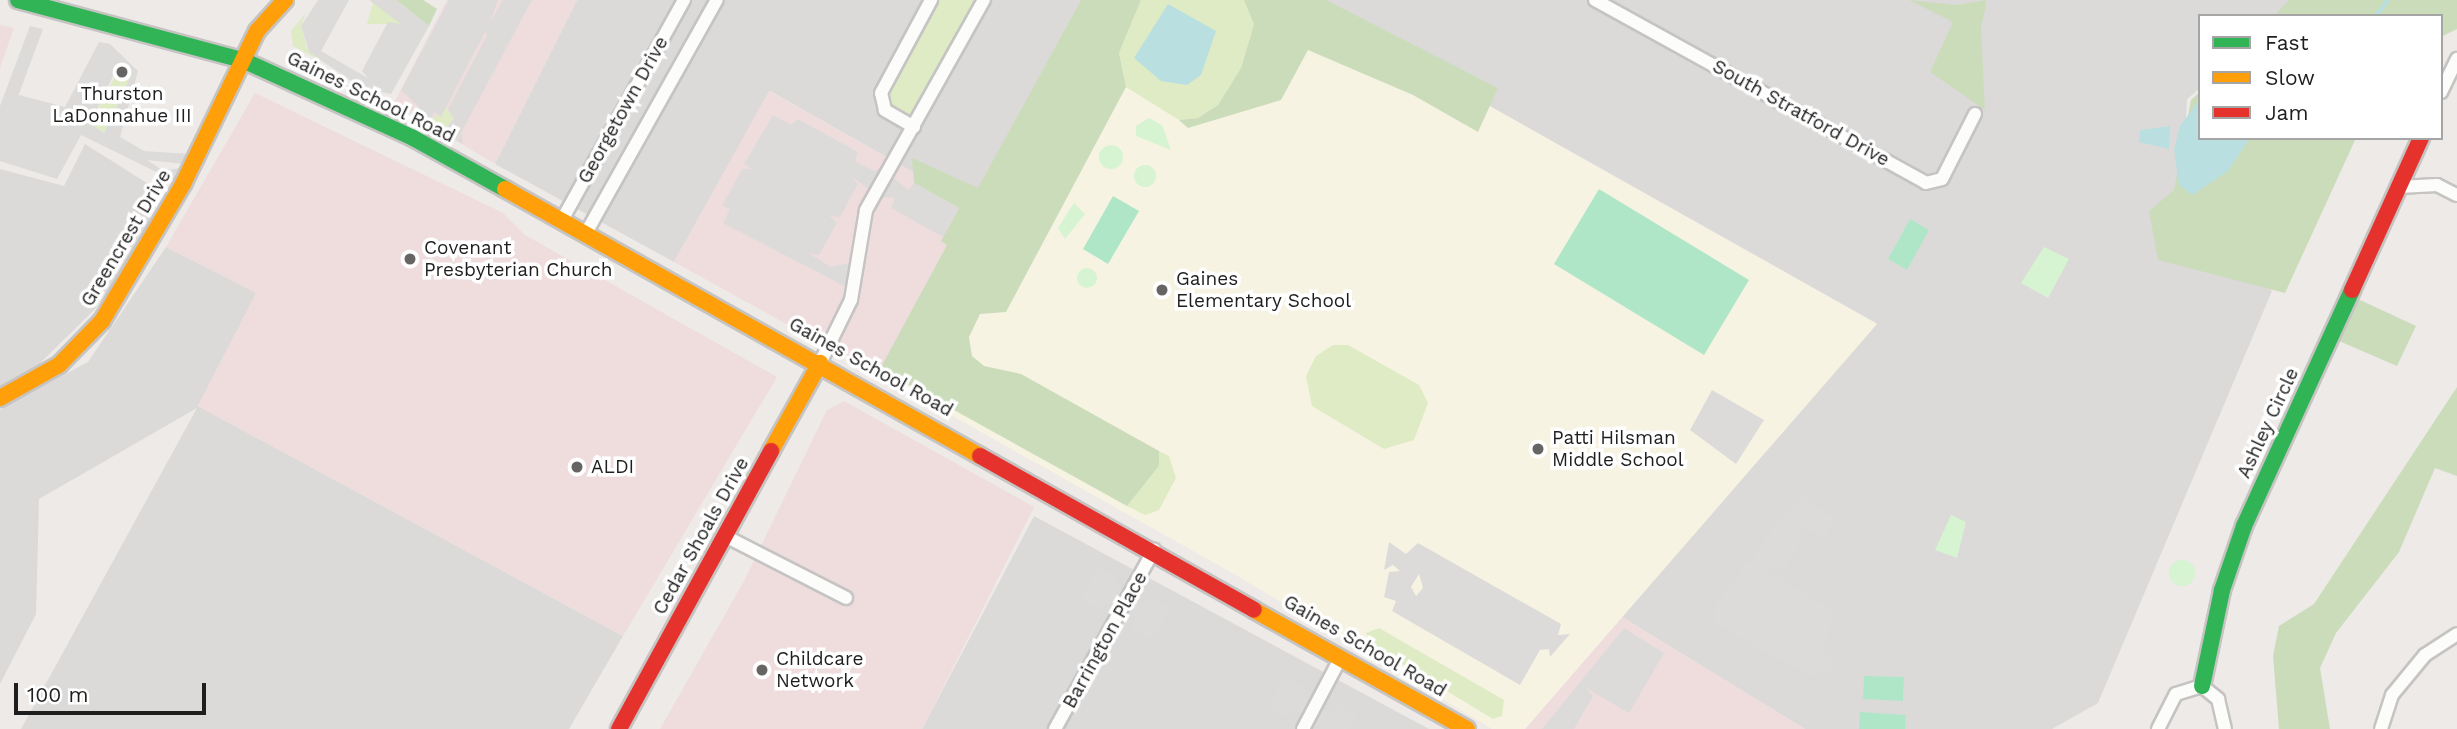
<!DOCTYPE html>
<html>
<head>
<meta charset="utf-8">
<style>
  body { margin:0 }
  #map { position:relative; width:2457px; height:729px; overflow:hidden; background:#edeae7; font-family:"Work Sans",sans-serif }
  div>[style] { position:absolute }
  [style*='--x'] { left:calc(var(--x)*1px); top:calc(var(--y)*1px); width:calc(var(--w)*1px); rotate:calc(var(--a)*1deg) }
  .residential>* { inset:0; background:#dcdad8 }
  .commercial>* { inset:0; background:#efddde }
  .education>* { inset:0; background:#f7f3e2 }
  .grass>* { inset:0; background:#dfebc4 }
  .forest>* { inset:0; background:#cbdcbb }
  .park>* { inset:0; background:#d6f3d2 }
  .round { border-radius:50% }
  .pitch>* { inset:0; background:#b0e6c8 }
  .parking>* { inset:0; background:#dddbda }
  .water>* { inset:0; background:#b9dfe1 }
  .stream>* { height:3.5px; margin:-1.75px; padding:0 1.75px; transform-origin:1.75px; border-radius:1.75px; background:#b9dfe1 }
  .roads { filter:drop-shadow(2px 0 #c5c4c3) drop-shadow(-2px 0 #c5c4c3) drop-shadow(0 2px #c5c4c3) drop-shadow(0 -2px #c5c4c3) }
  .street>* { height:12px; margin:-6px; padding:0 6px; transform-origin:6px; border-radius:6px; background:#fcfcfb }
  .fast>* { height:16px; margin:-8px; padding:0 8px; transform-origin:8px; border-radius:8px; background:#30b455 }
  .slow>* { height:16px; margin:-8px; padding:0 8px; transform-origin:8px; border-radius:8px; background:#ff9f0a }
  .jam>* { height:16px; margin:-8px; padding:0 8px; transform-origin:8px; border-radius:8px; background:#e5322d }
  .dots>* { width:19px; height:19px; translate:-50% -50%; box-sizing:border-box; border:4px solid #fff; border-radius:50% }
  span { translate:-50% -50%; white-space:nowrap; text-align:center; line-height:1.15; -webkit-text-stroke:7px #fff; paint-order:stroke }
  .poi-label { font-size:19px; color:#1e1e1e }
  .left { translate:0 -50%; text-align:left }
  .street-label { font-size:19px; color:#1e1e1e }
  .legend { position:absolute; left:2198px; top:14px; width:245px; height:126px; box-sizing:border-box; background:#fff; border:2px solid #a5a5a5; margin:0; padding:9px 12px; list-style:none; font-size:21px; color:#1e1e1e }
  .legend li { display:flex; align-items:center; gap:14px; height:35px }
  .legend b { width:35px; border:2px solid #a5a5a5 }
  .scale { position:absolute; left:14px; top:683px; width:192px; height:32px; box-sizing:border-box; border:4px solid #1e1e1e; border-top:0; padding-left:9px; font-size:21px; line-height:24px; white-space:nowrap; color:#1e1e1e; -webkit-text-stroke:5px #fff; paint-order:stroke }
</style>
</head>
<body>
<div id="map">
  <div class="residential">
    <i style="clip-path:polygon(577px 0,1086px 0,971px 205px,770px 91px,674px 262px,495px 164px)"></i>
    <i style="clip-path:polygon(1301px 0,2304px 0,2285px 16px,2200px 16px,2200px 88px,2187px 99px,2182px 203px,2272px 291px,2098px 703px,2052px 729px,1805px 729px,1622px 617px,1876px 323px)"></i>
    <i style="clip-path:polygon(85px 144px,158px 190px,146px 234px,96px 308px,20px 383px,0 391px,0 169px,64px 186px)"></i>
    <i style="clip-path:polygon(166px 247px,257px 292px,198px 406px,623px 636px,569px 729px,21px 729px,197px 408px,39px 499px,36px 614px,0 684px,0 409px,88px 362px)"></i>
    <i style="clip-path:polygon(1034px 516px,1429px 729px,922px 729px)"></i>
  </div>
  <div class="commercial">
    <i style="clip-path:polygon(447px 0,577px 0,495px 164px,394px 103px)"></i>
    <i style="clip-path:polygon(0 25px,14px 28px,0 68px)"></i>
    <i style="clip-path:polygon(769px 91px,971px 205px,879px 375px,674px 262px)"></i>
    <i style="clip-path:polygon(255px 93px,503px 213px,525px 235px,777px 377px,623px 636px,198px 406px,256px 293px,166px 247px)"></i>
    <i style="clip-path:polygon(844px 401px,1034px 507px,922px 729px,660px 729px,743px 583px,827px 410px)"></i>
    <i style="clip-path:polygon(1622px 617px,1805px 729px,1525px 729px)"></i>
  </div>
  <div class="education">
    <i style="clip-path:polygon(1086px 0,1301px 0,1877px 324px,1525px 729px,1492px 729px,1236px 575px,879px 375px)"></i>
  </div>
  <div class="grass">
    <i style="clip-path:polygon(937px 0,979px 0,913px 116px,906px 117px,889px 108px,886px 91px)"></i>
    <i style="clip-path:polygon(1141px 0,1244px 0,1249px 6px,1254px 24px,1241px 68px,1218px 105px,1198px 118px,1179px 120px,1126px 87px,1119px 53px)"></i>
    <i style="clip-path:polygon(373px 2px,400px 18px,401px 24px,367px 24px)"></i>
    <i style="clip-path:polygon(306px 13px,301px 26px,307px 49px,353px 78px,293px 46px,291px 31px)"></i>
    <i style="clip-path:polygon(121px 66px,130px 77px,104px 133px,90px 123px)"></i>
    <i style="clip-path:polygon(446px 108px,454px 117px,447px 130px,429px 121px)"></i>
    <i style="clip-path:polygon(1333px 345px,1348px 345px,1419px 385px,1428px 403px,1414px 440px,1384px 449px,1312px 406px,1306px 376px,1316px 356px)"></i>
    <i style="clip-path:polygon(1159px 451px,1169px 456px,1176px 478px,1159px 510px,1145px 515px,1127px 506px,1159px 466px)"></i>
    <i style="clip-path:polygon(1379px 628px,1504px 700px,1502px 716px,1493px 719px,1374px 647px,1366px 633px)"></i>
  </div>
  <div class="forest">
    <i style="clip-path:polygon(396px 0,423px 0,437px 9px,429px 26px)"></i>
    <i style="clip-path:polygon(1081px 0,1141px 0,1119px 53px,1126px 87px,1006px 312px,980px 314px,969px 337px,972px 356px,984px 366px,1021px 374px,1159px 451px,1159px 466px,1127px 506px,880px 369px,947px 245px,941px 241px,959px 208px,914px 183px,912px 158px,978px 188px)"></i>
    <i style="clip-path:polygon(1244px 0,1326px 0,1498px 88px,1478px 132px,1413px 95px,1308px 50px,1281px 100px,1188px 128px,1179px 120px,1198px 118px,1218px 105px,1241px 68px,1254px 24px)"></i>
    <i style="clip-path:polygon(1909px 0,1956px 5px,1987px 0,1981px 28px,1985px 110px,1930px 72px,1953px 22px)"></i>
    <i style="clip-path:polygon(2289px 0,2457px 0,2457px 29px,2441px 37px,2441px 16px,2274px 16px)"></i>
    <i style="clip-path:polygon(2200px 92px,2200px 138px,2356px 138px,2285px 293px,2158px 260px,2149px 211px,2174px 190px,2191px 100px)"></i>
    <i style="clip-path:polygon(2358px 299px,2416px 326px,2397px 366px,2339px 341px)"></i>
    <i style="clip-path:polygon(2457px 387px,2457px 476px,2435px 468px,2399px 552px,2336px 633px,2320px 668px,2330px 729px,2279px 729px,2273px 656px,2279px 626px,2314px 604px)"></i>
  </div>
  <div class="park">
    <i style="clip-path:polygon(1149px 118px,1162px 125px,1171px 150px,1136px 136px,1136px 126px)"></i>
    <i class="round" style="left:1099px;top:145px;width:24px;height:24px"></i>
    <i class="round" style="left:1134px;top:165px;width:22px;height:22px"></i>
    <i style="clip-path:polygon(1074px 203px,1085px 214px,1065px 239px,1058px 228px)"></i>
    <i style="clip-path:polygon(2044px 247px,2069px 259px,2048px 298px,2021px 283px)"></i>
    <i class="round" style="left:1077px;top:268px;width:20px;height:20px"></i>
    <i style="clip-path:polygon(1951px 515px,1966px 522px,1957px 558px,1935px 550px)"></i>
    <i class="round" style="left:2169px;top:560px;width:26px;height:26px"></i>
  </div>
  <div class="pitch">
    <i style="clip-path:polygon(1599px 189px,1749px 280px,1704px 355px,1554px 264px)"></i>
    <i style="clip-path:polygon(1113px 196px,1139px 211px,1108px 264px,1083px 249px)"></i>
    <i style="clip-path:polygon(1910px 219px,1929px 230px,1907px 270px,1888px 259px)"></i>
    <i style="clip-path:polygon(1864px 676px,1904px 677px,1903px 701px,1863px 699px)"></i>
    <i style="clip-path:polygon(1860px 712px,1906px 715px,1905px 729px,1859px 729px)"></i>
  </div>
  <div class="parking">
    <i style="clip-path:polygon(318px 0,349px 0,321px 51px,368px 78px,362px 71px,388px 22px,401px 24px,369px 0,396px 0,429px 26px,391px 94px,360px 87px,309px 52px,301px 26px)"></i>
    <i style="clip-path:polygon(449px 0,498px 0,490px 23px,503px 0,532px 0,461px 133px,463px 144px,441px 133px,454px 119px,448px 109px,487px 35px,485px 32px,441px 117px,434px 112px,428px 126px,412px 117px,419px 107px,401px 90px)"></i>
    <i style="clip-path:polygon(evenodd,30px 26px,43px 29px,16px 102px,19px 95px,65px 107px,99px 42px,110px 44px,138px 71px,120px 137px,144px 151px,190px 154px,184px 164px,147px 160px,162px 170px,183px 168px,175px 181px,81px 135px,57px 179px,0 161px,0 106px,30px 26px,125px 66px,130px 77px,104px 133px,90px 123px,116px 70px,125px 66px)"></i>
    <i style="clip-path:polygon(773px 115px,791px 125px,798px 119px,858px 152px,855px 161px,874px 171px,882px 168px,870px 190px,851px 176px,858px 184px,840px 217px,830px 216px,837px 223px,819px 255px,808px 253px,831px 267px,849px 263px,846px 287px,723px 223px,730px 209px,722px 206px,742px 169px,752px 169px,744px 164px)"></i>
    <i style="clip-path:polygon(893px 177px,908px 190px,914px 183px,959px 208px,943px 237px,891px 208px,895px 198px,881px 197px)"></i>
    <i style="clip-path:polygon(1712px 390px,1764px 420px,1736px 464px,1690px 430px)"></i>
    <i style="clip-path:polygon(1802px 494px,1835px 521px,1824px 537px,1802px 526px,1796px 534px,1801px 542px,1784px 568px,1773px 564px,1769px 571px,1835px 613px,1821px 651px,1834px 657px,1827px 680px,1824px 671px,1811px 676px,1714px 623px,1714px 609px,1743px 568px,1748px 561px,1756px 564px,1754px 553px)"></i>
    <i style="clip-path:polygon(evenodd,1389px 542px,1406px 554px,1418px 543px,1561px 624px,1558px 635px,1570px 634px,1550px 657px,1549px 649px,1540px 650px,1520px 685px,1392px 611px,1396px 601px,1384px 597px,1389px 572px,1400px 571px,1393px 565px,1384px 570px,1389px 542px,1419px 574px,1423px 588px,1416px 596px,1411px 587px,1419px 574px)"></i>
    <i style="clip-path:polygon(1098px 567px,1118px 579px,1114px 588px,1122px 592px,1114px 606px,1107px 601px,1101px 610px,1081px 599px)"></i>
    <i style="clip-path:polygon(1148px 597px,1169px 608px,1152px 640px,1131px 628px,1135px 618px,1126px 614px,1133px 601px,1141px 606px)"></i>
    <i style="clip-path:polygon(1624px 628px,1664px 653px,1629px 713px,1586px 688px,1593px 696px,1574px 729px,1542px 729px)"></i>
    <i style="clip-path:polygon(1286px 676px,1306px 687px,1303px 697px,1310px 700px,1303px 714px,1297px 710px,1287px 717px,1270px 706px)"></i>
    <i style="clip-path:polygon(1337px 704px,1357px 715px,1350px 729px,1322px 729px,1314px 722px,1322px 707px,1329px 712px)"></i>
  </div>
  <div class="water">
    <i style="clip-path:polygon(1168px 4px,1216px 31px,1201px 75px,1187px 85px,1161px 81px,1134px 58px)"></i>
    <i style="clip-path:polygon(2200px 99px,2200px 138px,2250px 138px,2228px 171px,2192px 195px,2179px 185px,2174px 149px,2180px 126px)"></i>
    <i style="clip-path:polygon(2170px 126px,2169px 149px,2139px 142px,2140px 130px)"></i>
  </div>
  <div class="stream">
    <i style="--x:2376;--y:16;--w:20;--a:-53"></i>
  </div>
  <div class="roads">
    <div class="street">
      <i style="--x:1595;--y:0;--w:378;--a:28.9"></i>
      <i style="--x:1926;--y:183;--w:16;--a:-14"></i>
      <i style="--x:1942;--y:179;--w:73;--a:-63.1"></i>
      <i style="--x:2441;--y:92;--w:37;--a:-64"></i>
      <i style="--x:914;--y:127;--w:34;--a:-150"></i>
      <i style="--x:885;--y:110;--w:17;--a:-103"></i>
      <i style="--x:881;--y:93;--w:106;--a:-61.7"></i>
      <i style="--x:2399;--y:187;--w:38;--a:-3"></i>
      <i style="--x:2437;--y:185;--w:22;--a:27"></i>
      <i style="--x:562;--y:220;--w:252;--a:-61"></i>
      <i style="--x:586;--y:233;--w:267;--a:-60.7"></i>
      <i style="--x:820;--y:363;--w:70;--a:-63.8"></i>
      <i style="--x:851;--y:300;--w:91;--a:-80.5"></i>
      <i style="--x:866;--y:210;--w:241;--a:-60.7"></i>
      <i style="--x:725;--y:536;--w:136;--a:27.1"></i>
      <i style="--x:1055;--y:729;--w:205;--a:-61.1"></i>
      <i style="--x:1303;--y:729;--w:81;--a:-62.2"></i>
      <i style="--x:2158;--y:729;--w:39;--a:-63"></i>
      <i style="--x:2176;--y:694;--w:27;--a:-17"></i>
      <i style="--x:2202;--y:686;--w:21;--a:39"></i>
      <i style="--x:2218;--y:699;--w:31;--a:77"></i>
      <i style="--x:2381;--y:729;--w:36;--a:-72"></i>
      <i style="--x:2392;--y:695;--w:52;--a:-50.5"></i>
      <i style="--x:2425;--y:655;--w:38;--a:-33"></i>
    </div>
    <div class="fast">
      <i style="--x:18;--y:0;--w:235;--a:15"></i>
      <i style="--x:245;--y:61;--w:185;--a:24.6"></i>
      <i style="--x:413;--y:138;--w:105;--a:29"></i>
      <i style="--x:2202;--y:686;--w:98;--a:-78.2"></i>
      <i style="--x:2222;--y:590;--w:68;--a:-71"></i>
      <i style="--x:2244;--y:526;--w:260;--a:-65.4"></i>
    </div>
    <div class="slow">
      <i style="--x:505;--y:189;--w:545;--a:29.34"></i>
      <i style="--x:0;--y:398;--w:68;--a:-29.2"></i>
      <i style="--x:59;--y:365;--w:62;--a:-45.7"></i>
      <i style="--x:102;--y:321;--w:159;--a:-59.4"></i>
      <i style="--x:183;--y:184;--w:170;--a:-64.2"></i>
      <i style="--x:257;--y:31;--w:42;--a:-47.9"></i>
      <i style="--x:771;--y:451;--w:101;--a:-60.9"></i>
      <i style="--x:1254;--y:610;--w:244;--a:29.2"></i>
    </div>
    <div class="jam">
      <i style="--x:2352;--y:290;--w:167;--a:-65.6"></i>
      <i style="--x:980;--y:456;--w:314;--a:29.3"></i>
      <i style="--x:619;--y:729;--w:317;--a:-61.3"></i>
    </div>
  </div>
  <div class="dots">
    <i style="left:122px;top:72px;background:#666564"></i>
    <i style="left:410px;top:259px;background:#666564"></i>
    <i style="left:1162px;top:290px;background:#666564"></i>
    <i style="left:1538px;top:449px;background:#666564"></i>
    <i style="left:577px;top:467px;background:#666564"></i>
    <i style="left:762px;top:670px;background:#666564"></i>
  </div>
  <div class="poi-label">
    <span style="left:122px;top:105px">Thurston<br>LaDonnahue III</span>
    <span class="left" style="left:424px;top:259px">Covenant<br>Presbyterian Church</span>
    <span class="left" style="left:1176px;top:290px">Gaines<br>Elementary School</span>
    <span class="left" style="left:1552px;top:449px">Patti Hilsman<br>Middle School</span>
    <span class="left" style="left:591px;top:467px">ALDI</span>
    <span class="left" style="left:776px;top:670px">Childcare<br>Network</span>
  </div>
  <div class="street-label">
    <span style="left:371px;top:97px;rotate:26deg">Gaines School Road</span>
    <span style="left:623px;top:110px;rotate:-61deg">Georgetown Drive</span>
    <span style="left:1801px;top:113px;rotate:29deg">South Stratford Drive</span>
    <span style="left:126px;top:238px;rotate:-59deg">Greencrest Drive</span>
    <span style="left:871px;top:367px;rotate:29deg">Gaines School Road</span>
    <span style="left:2268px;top:423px;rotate:-65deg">Ashley Circle</span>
    <span style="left:701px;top:536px;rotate:-61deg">Cedar Shoals Drive</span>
    <span style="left:1105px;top:640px;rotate:-61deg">Barrington Place</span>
    <span style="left:1365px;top:646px;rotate:30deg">Gaines School Road</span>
  </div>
  <ul class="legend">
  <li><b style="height:9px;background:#30b455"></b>Fast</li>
  <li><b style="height:9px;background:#ff9f0a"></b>Slow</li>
  <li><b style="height:9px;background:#e5322d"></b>Jam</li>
  </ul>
  <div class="scale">100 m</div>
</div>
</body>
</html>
